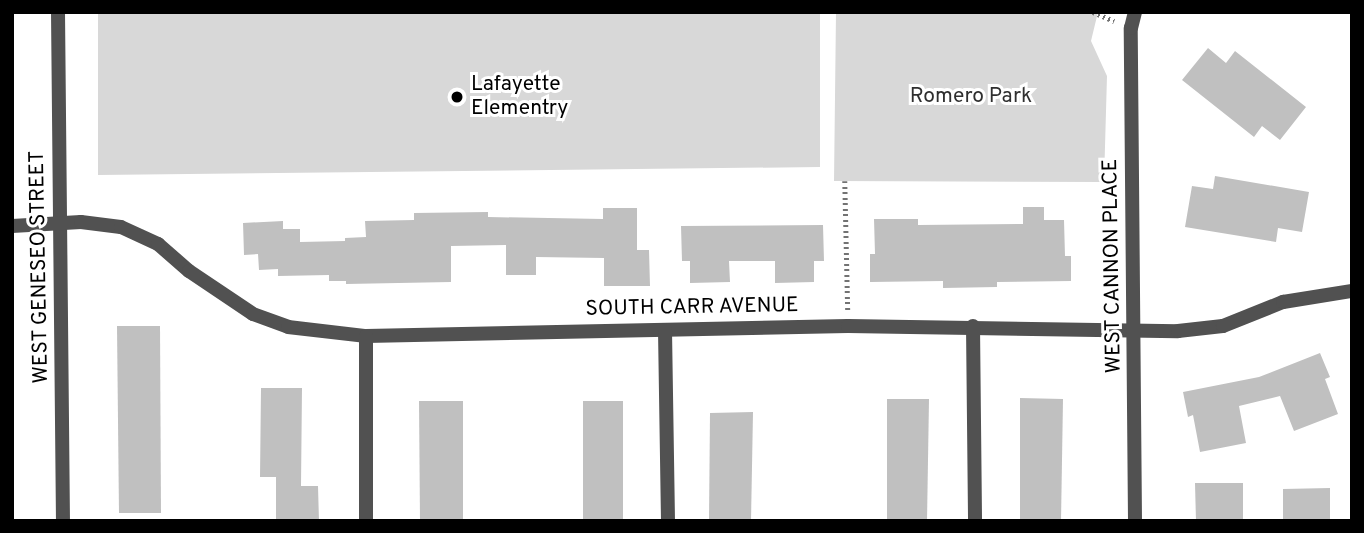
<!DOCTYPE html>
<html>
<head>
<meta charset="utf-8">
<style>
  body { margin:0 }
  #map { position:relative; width:1364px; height:533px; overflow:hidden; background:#fff; font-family:Overpass,sans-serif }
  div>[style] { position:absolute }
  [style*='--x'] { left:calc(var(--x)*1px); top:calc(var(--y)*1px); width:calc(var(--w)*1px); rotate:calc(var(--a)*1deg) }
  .green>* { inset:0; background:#d8d8d8 }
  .building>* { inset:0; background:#c0c0c0 }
  .path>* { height:4.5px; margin-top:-2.25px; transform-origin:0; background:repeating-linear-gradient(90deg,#737373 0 2px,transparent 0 5.5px) }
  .street>* { height:14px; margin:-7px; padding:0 7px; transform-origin:7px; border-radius:7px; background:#515151 }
  .dots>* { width:19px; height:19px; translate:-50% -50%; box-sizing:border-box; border:4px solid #fff; border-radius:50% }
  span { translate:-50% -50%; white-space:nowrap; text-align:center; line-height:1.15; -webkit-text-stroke:6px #fff; paint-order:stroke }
  .poi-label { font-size:21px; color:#000 }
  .left { translate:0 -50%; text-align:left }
  .park-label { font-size:21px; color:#2f2f2f }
  .street-label { font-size:21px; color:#000 }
  .frame { position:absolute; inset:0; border:14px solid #000; pointer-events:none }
</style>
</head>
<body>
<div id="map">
  <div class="green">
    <i style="clip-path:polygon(98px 12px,820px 12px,820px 167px,98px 175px)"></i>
    <i style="clip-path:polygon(836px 12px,1098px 12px,1091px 41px,1107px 76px,1104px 182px,834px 181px)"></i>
  </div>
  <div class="building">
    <i style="clip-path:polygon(1208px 48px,1226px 63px,1235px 51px,1306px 107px,1280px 140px,1262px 126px,1254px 137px,1182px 80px)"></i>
    <i style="clip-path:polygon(1215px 176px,1309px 192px,1302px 232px,1278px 228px,1276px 242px,1185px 227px,1192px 186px,1213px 189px)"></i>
    <i style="clip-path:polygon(1023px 207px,1044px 207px,1044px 220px,1064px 220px,1065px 256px,1071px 256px,1071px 281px,997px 282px,997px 287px,943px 288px,943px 281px,870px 282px,870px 254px,875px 254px,874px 219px,918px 219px,918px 225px,1023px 224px)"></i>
    <i style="clip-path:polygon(603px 208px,637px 208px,637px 250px,649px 250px,650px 286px,604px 286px,604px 258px,536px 257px,536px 275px,506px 275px,506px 245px,451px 246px,451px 282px,346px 284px,346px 281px,329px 281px,329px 275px,278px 276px,278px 269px,259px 270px,258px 254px,244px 255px,243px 223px,283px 221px,283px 229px,300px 229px,300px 242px,345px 241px,345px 238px,366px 237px,365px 221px,414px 220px,414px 213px,488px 212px,488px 217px,603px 219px)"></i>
    <i style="clip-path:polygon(823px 225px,824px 261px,814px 261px,814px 282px,775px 283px,775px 261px,729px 261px,730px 282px,690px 283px,690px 261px,682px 261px,681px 226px)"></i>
    <i style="clip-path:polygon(117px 326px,160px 326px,161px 513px,119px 513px)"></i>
    <i style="clip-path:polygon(1320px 353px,1330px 377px,1325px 379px,1338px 414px,1294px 431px,1280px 396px,1239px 406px,1246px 443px,1200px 452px,1193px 415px,1188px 417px,1183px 392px,1259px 377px)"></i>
    <i style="clip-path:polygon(261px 388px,302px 388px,301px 486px,318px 486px,319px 521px,276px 521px,276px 477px,260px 477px)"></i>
    <i style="clip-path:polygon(1020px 398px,1063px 399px,1061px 521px,1020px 521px)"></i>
    <i style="clip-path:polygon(887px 399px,929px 399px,927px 521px,887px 521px)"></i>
    <i style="clip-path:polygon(419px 401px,463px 401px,463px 521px,420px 521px)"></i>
    <i style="clip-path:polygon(583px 401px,623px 401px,623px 521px,583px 521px)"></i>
    <i style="clip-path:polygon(753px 412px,751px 521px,709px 521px,710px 413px)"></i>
    <i style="clip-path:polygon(1195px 483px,1243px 483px,1243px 521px,1196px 521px)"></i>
    <i style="clip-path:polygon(1330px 488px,1330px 521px,1283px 521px,1283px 489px)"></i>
  </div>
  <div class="path">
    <i style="--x:1093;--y:12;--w:23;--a:23"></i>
    <i style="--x:845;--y:181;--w:129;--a:88.7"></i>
  </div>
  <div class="street">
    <i style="--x:58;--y:12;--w:509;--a:89.44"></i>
    <i style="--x:12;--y:226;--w:69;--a:-3.3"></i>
    <i style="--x:81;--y:222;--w:40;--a:7.1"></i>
    <i style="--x:121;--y:227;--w:41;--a:24.7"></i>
    <i style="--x:158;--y:244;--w:41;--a:41.1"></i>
    <i style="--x:189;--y:271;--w:77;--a:33.9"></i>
    <i style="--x:253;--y:314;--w:37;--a:20"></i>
    <i style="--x:288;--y:327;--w:79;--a:6.6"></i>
    <i style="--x:366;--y:336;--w:482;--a:-1.2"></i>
    <i style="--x:848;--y:326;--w:330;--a:0.9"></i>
    <i style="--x:1178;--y:331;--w:45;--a:-6.3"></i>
    <i style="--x:1223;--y:326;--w:65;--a:-21.8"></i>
    <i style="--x:1283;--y:302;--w:70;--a:-9.1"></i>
    <i style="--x:973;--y:326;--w:195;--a:89.4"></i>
    <i style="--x:665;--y:330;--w:191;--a:89.1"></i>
    <i style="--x:366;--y:336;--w:185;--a:90"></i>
    <i style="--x:1135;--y:521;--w:493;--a:-90.5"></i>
    <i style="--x:1131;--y:28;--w:16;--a:-76"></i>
  </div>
  <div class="dots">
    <i style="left:457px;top:97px;background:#000"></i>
  </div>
  <div class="poi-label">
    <span class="left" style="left:471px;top:97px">Lafayette<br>Elementry</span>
  </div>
  <div class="park-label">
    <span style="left:971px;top:97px">Romero Park</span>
  </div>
  <div class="street-label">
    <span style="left:1113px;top:266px;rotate:-91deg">WEST CANNON PLACE</span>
    <span style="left:40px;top:267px;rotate:-91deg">WEST GENESEO STREET</span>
    <span style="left:692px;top:308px;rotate:-1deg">SOUTH CARR AVENUE</span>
  </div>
  <div class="frame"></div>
</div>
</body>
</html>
